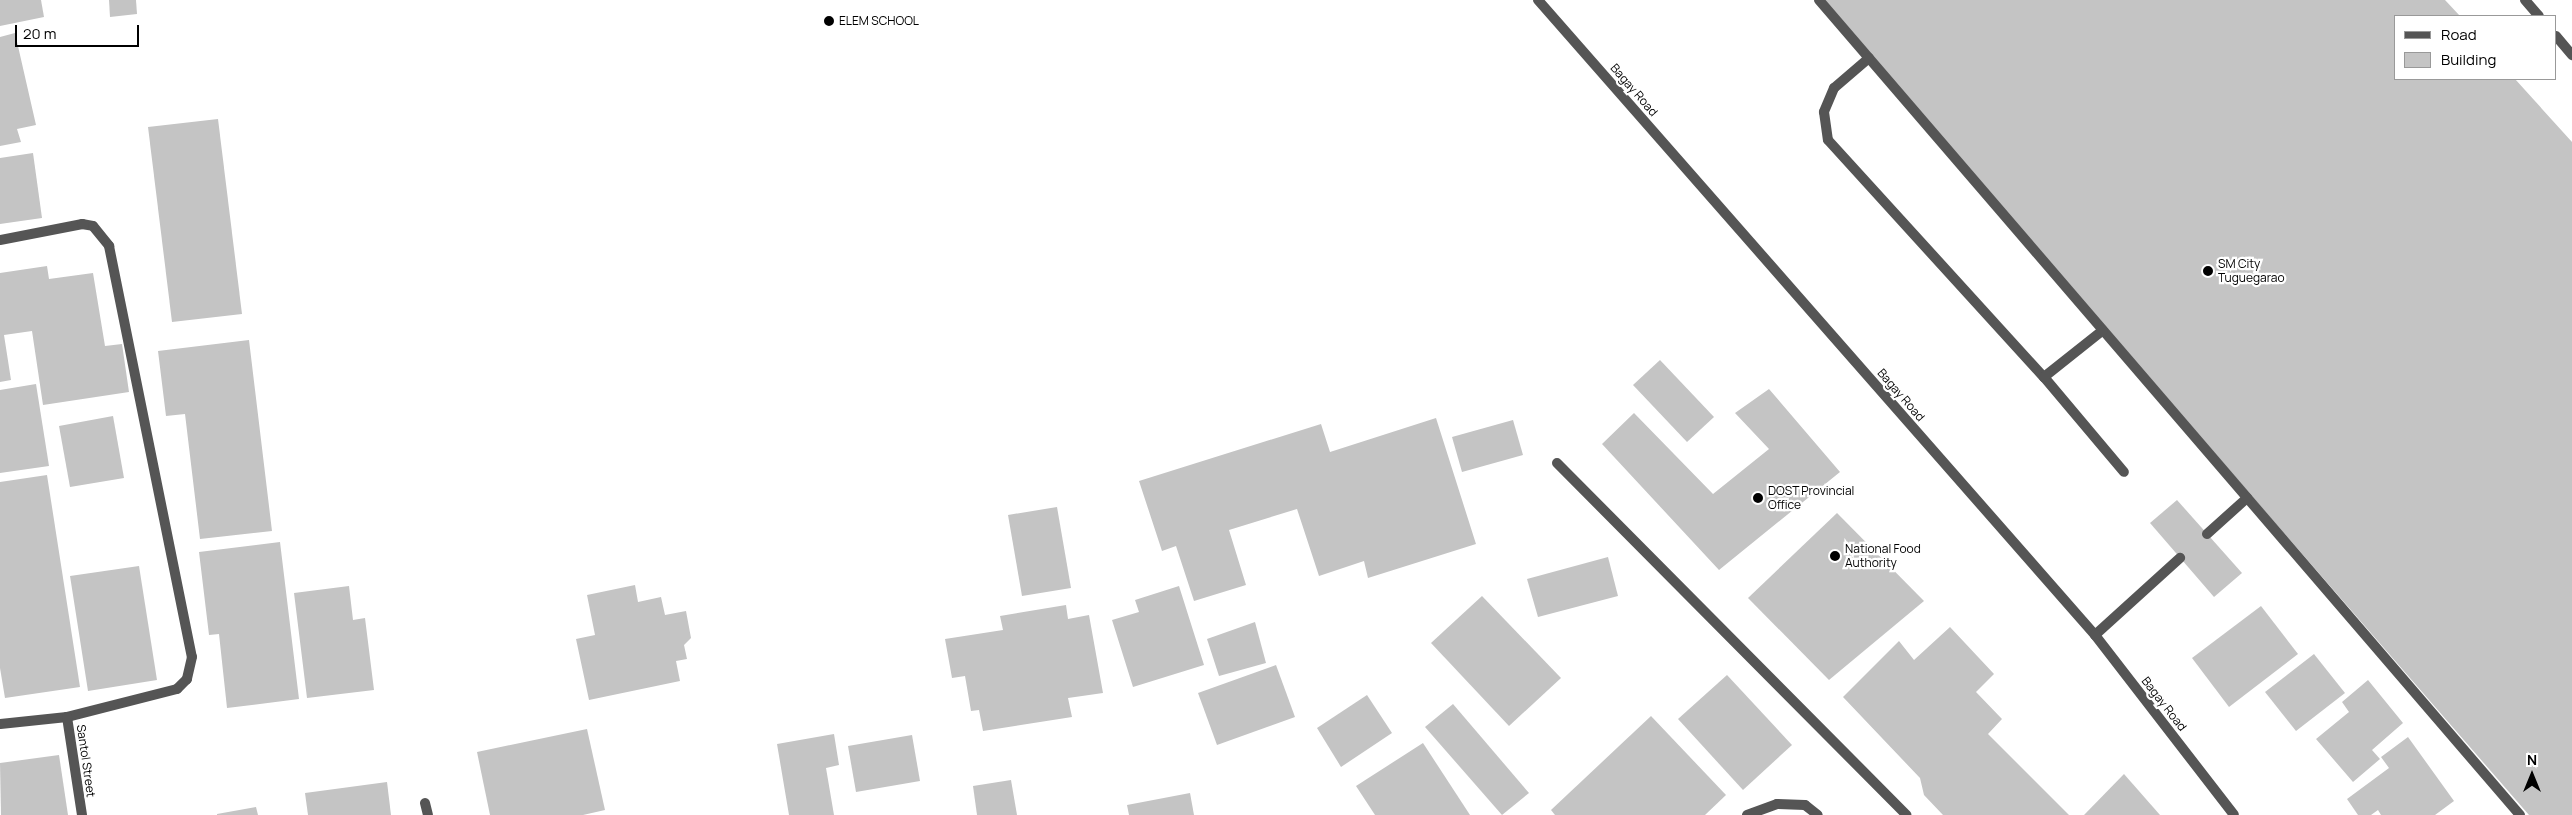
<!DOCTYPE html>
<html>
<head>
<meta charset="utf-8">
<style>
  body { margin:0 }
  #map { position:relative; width:2572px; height:815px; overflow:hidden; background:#fff; font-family:Manrope,sans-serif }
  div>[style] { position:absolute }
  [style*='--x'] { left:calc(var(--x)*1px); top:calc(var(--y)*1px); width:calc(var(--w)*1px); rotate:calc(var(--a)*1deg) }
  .building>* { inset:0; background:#c4c4c4 }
  .service>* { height:10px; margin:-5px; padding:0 5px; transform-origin:5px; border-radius:5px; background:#555 }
  .minor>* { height:10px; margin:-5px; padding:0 5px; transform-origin:5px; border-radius:5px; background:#555 }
  .tertiary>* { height:10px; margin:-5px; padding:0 5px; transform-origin:5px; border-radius:5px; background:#555 }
  .dots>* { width:14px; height:14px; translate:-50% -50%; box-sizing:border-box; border:2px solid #fff; border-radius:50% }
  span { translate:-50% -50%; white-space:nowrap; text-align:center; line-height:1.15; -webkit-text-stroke:4.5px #fff; paint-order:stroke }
  .poi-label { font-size:12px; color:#000 }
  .left { translate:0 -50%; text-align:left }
  .street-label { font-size:12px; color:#000 }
  .legend { position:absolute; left:2394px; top:15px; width:162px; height:65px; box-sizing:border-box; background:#fff; border:1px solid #999; margin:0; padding:6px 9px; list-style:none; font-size:15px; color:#000 }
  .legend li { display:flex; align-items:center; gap:10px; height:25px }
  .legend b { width:25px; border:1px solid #999 }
  .north { position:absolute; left:2507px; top:750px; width:50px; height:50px; -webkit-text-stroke:4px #fff; paint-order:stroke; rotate:0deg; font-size:14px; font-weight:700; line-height:20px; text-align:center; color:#000 }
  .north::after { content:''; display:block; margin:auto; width:18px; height:22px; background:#000; clip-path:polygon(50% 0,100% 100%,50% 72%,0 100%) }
  .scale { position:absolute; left:15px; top:25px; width:124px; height:22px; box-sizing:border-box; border:2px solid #000; border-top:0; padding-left:6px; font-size:15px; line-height:18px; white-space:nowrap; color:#000; -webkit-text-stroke:4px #fff; paint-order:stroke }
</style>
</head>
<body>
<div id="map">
  <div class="building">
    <i style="clip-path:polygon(0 0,41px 0,44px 17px,0 26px)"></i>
    <i style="clip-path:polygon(109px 0,136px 0,137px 14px,110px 17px)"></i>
    <i style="clip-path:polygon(1821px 0,2445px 0,2460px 16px,2396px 16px,2396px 79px,2515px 79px,2572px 142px,2572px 815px,2529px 815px)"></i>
    <i style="clip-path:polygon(15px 33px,36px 125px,17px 129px,21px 142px,0 146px,0 37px)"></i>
    <i style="clip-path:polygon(218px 119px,242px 314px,172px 322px,148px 127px)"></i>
    <i style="clip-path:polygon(33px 153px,42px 218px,0 224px,0 158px)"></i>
    <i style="clip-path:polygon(47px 266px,49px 279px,93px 273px,105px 346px,122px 344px,129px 392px,43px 405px,32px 331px,4px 335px,11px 380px,0 382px,0 273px)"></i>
    <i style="clip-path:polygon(249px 340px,272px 531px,200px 539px,185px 414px,166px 416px,158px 351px)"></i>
    <i style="clip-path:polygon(1660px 360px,1714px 417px,1687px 442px,1633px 385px)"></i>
    <i style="clip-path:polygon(36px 384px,49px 466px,0 473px,0 390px)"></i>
    <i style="clip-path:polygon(1769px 389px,1840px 472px,1719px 570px,1602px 444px,1634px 413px,1713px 494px,1769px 449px,1735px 413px)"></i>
    <i style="clip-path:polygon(113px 416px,124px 478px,70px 487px,59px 426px)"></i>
    <i style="clip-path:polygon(1436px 418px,1476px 544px,1368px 578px,1364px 561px,1319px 576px,1297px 509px,1229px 530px,1246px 585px,1194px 601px,1176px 546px,1162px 551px,1139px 481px,1321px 424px,1330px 452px)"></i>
    <i style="clip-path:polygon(1513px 420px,1523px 455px,1462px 472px,1452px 437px)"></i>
    <i style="clip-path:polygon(47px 475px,80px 687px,5px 698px,0 668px,0 482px)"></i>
    <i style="clip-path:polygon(2177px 500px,2242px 573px,2214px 597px,2150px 523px)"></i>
    <i style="clip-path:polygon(1057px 507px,1071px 588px,1022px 596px,1008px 515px)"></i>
    <i style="clip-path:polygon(1837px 513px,1924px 601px,1829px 680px,1748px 598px)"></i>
    <i style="clip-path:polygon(280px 542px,299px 699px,227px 708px,219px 634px,209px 635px,199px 552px)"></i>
    <i style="clip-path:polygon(1608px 557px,1618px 596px,1538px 617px,1527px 579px)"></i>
    <i style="clip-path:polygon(139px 566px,157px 680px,88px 691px,70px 576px)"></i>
    <i style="clip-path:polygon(635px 585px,638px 602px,661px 597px,665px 615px,686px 611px,691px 638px,684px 645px,687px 659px,676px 661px,680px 681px,589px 700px,576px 639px,595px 635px,587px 595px)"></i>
    <i style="clip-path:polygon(349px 586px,353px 620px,365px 618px,374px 690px,307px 698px,294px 593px)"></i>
    <i style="clip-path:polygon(1179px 586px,1204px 665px,1133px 687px,1112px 620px,1139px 612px,1135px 600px)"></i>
    <i style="clip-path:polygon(1482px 596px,1561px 678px,1509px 726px,1431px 643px)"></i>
    <i style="clip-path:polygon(1066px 605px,1068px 619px,1089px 615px,1103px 693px,1068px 698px,1072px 717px,983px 731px,979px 710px,971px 711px,965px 676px,952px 678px,945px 639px,1003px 630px,1000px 616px)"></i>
    <i style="clip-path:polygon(2261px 606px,2298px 654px,2229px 707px,2192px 658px)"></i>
    <i style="clip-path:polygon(1255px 622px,1266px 663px,1219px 676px,1207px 639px)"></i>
    <i style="clip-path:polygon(1950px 627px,1994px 674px,1976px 692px,2002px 719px,1988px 734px,2069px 815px,1943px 815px,1924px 795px,1920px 778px,1843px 697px,1899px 641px,1914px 660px)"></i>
    <i style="clip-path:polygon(2314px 654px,2345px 693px,2296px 731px,2265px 692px)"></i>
    <i style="clip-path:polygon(1276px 665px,1295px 717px,1217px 745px,1198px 693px)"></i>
    <i style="clip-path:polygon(1727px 675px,1792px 745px,1743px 790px,1678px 719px)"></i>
    <i style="clip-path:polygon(2368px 680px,2403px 723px,2372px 750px,2380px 759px,2353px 782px,2316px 739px,2349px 712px,2342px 702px)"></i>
    <i style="clip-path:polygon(1367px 695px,1392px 733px,1341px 767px,1317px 728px)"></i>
    <i style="clip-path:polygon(1453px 704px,1529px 793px,1502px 815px,1425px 727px)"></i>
    <i style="clip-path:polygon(1651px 716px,1726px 795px,1705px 815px,1555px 815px,1551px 810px)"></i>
    <i style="clip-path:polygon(587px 729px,605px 810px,583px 815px,490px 815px,477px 752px)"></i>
    <i style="clip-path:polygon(834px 734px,839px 765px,826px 768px,834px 815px,789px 815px,777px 744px)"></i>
    <i style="clip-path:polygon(912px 735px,920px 781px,856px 792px,848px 746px)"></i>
    <i style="clip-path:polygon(2408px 737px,2454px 801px,2435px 815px,2381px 815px,2378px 810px,2371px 815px,2358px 815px,2347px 799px,2389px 768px,2381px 757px)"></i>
    <i style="clip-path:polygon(1423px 743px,1470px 815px,1375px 815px,1356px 786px)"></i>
    <i style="clip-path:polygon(59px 755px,68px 815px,1px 815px,0 763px)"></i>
    <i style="clip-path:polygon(2124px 774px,2160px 815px,2084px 815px)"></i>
    <i style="clip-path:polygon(1011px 780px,1017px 815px,977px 815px,973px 786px)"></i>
    <i style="clip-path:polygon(387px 782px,391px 815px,308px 815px,305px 793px)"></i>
    <i style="clip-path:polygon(1190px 793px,1194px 815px,1129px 815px,1127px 805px)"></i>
    <i style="clip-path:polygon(256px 807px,258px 815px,217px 815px,217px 814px)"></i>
  </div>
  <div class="service">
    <i style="--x:1819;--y:0;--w:1075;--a:49.3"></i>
    <i style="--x:2525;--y:0;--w:21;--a:49"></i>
    <i style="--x:2556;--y:36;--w:25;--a:50"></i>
    <i style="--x:1869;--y:58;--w:46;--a:139.4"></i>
    <i style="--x:1834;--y:88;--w:26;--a:113"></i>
    <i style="--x:1824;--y:112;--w:28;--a:82"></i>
    <i style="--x:1828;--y:140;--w:321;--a:47.7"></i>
    <i style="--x:2044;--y:377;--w:124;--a:49.9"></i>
    <i style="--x:2044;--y:377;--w:75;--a:-38.5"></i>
    <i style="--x:1557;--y:463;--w:496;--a:45.2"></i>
    <i style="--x:2207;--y:534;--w:54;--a:-42"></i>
    <i style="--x:2095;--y:635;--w:115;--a:-42.2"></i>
    <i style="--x:1747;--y:815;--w:32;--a:-20"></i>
    <i style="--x:1777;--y:804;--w:28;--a:2"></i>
    <i style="--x:1805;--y:805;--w:16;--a:38"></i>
  </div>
  <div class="minor">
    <i style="--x:0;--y:240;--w:84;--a:-11"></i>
    <i style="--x:82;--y:224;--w:11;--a:10"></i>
    <i style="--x:93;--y:226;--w:26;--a:51"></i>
    <i style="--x:109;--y:246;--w:419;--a:78.6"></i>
    <i style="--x:192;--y:657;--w:23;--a:103"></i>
    <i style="--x:187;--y:679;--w:14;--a:135"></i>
    <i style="--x:177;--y:689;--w:114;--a:165.7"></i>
    <i style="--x:67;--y:717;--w:67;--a:174"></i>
    <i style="--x:67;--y:717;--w:99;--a:81.3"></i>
    <i style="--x:425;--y:803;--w:12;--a:76"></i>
  </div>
  <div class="tertiary">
    <i style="--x:1538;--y:0;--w:845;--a:48.74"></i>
    <i style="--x:2095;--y:635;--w:227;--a:52.3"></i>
  </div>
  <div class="dots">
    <i style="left:829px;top:21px;background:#000"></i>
    <i style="left:2208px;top:271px;background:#000"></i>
    <i style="left:1758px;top:498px;background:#000"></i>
    <i style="left:1835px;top:556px;background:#000"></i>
  </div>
  <div class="poi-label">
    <span class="left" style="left:839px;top:21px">ELEM SCHOOL</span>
    <span class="left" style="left:2218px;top:271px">SM City<br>Tuguegarao</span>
    <span class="left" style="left:1768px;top:498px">DOST Provincial<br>Office</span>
    <span class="left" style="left:1845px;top:556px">National Food<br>Authority</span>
  </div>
  <div class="street-label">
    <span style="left:1634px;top:90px;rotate:49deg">Bagay Road</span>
    <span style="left:1901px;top:395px;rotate:49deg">Bagay Road</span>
    <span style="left:2164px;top:704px;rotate:52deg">Bagay Road</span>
    <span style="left:86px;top:761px;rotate:82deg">Santol Street</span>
  </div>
  <ul class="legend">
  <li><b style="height:6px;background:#555"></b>Road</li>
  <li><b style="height:14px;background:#c4c4c4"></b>Building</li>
  </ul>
  <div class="north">N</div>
  <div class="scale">20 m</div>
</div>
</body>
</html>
